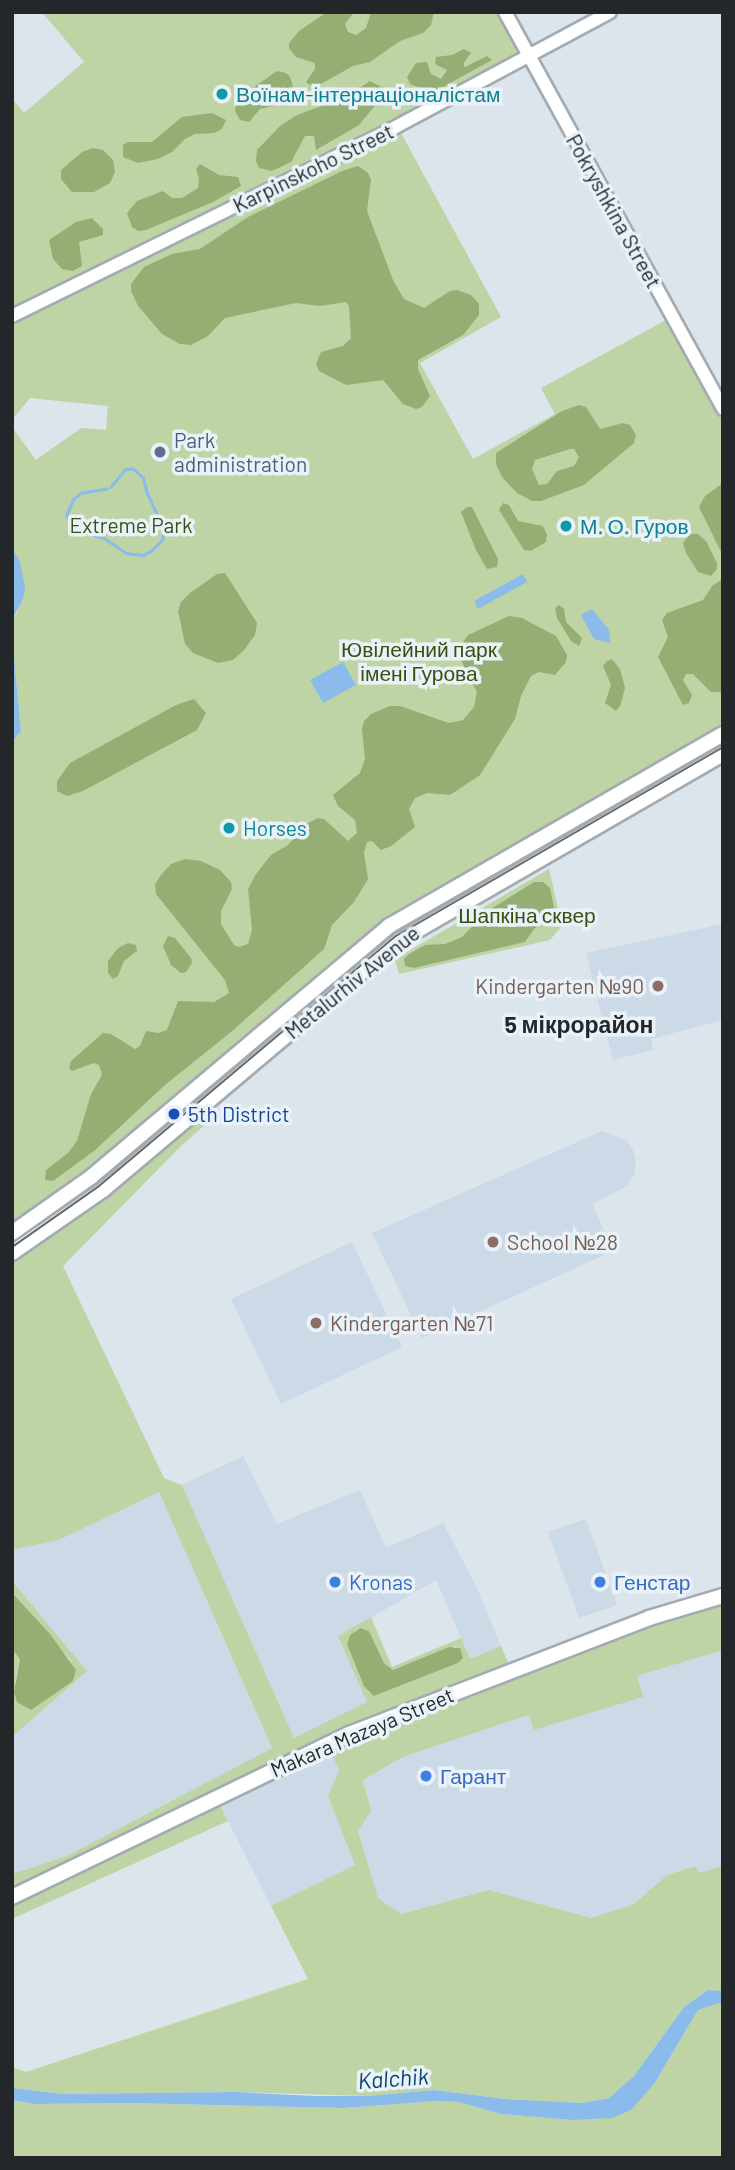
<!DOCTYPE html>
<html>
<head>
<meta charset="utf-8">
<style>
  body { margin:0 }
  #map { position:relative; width:735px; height:2170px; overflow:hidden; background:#dce4ec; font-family:Barlow,sans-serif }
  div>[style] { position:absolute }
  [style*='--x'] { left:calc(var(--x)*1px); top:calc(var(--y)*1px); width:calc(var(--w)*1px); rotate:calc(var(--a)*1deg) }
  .built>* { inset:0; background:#cbdae6 }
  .green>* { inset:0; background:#bed4a4 }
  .forest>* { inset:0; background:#95ae73 }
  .water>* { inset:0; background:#8abbea }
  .stream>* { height:2.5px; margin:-1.25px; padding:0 1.25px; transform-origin:1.25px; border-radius:1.25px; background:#8abbea }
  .roads { filter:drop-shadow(2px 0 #a3abb2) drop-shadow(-2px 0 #a3abb2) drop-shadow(0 2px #a3abb2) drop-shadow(0 -2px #a3abb2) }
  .minor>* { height:12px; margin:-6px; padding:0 6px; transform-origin:6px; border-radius:6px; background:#fff }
  .major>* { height:14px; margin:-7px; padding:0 7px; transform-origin:7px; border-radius:7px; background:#fff }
  .tram>* { height:2px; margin:-1px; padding:0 1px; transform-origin:1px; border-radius:1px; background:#62686c }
  .dots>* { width:19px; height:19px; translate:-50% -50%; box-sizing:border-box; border:4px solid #e9f2f9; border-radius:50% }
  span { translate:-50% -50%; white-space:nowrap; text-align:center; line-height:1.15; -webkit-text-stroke:7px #e9f2f9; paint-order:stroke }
  .culture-label { font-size:21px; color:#0d838f }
  .left { translate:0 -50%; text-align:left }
  .street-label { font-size:21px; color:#232729 }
  .service-label { font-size:21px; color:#4e5e75 }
  .park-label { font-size:21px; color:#39500f }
  .education-label { font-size:21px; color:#785e54 }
  .right { translate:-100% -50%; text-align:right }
  .transit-label { font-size:21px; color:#164399 }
  .shop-label { font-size:21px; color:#366cbe }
  .neighbourhood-label { font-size:23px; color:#232729; font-weight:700 }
  .water-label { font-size:23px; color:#0c446f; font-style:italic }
  .frame { position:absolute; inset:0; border:14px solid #232729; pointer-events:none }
</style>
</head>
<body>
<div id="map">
  <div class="built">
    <i style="clip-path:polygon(723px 924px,723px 1020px,651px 1039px,653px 1050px,613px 1060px,586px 953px)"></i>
    <i style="clip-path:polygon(602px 1131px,626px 1140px,633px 1150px,636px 1162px,634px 1175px,627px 1186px,592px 1204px,613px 1251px,422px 1338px,372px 1233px)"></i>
    <i style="clip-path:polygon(352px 1242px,402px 1347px,281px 1404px,231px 1299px)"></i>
    <i style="clip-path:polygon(243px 1456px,277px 1524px,360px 1490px,386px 1548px,443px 1523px,476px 1586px,501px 1646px,470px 1659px,436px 1580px,339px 1636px,368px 1702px,294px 1738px,182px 1485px)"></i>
    <i style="clip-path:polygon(159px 1492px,272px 1748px,67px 1856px,12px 1874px,12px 1737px,87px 1671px,12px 1581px,12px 1550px,59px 1540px)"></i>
    <i style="clip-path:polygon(586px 1519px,617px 1605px,579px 1618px,548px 1532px)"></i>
    <i style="clip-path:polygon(723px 1650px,723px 1866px,698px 1873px,696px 1866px,667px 1875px,634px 1904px,591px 1918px,489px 1890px,401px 1914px,378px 1898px,358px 1831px,371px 1811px,363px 1780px,403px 1757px,529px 1715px,534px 1730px,642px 1697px,637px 1676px)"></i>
    <i style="clip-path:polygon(328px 1747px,339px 1770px,328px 1796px,355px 1865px,271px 1906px,218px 1801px)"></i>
  </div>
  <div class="green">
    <i style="clip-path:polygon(42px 12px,505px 12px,529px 57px,12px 316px,12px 99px,24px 113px,84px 62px)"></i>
    <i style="clip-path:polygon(400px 131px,501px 317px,420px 363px,473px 459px,555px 414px,541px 388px,668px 319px,723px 418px,723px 728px,369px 934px,87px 1172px,12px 1226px,12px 742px,21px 731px,12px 637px,12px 620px,18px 611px,20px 561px,12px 548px,12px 427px,36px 460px,81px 428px,106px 430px,108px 406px,30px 398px,12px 420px,12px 321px)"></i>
    <i style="clip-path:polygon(549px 869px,562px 926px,550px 940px,399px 974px,395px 960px,407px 952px)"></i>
    <i style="clip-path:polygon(evenodd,206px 1109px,213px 1118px,182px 1145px,63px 1266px,164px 1478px,182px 1485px,294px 1738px,367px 1702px,338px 1636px,371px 1617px,392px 1667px,461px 1638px,470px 1659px,501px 1646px,510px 1667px,12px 1894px,12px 1874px,67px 1856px,272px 1748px,159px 1492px,59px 1540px,12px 1550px,12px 1259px,78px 1216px,206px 1109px,360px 1628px,369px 1631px,384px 1663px,393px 1670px,455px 1646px,460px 1648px,458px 1663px,374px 1696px,355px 1630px,360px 1628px)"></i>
    <i style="clip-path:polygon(12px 1581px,87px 1671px,12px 1737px,12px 1649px,20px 1659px,15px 1682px,71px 1661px,12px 1593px)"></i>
    <i style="clip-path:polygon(723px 1599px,723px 1650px,637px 1676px,643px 1697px,534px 1730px,529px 1715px,403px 1757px,363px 1780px,371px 1811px,358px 1831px,378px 1898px,401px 1914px,489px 1890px,591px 1918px,634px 1904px,667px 1875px,696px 1866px,698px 1873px,723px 1866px,723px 1991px,708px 1990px,684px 2007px,634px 2076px,609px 2098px,582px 2103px,505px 2099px,434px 2090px,368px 2096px,237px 2092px,62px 2094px,12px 2088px,12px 2067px,26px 2072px,308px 1979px,271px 1906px,355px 1865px,328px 1796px,339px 1770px,328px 1747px,500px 1677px)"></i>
    <i style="clip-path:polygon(218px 1801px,228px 1821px,12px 1919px,12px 1901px)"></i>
    <i style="clip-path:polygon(723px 2002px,723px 2158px,12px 2158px,12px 2100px,35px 2104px,131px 2103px,344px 2108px,437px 2101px,459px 2102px,501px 2114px,572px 2120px,654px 2084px,698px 2010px)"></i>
  </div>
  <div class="forest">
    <i style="clip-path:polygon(327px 12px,354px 12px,345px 24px,348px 32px,356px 35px,366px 28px,371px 12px,434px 12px,431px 25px,423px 33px,400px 41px,370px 62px,353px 66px,319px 85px,311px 86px,306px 82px,315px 69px,315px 63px,296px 57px,289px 48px,289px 43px,299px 31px)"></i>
    <i style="clip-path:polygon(464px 49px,471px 53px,463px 64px,465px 67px,487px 56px,492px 60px,432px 93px,410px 84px,407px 77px,416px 63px,427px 62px,431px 74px,441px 79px,447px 70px,435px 64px,436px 57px,452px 55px)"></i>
    <i style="clip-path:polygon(277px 71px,286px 73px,290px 77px,293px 86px,290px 96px,281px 104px,260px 109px,249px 122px,240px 120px,235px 111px,237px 99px)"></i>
    <i style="clip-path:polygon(370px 81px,380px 86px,382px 97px,359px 125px,316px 150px,314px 136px,305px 136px,291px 162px,272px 171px,259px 168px,256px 161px,257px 150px,280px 126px,297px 115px,346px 97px)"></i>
    <i style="clip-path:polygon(212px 113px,226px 120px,222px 129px,214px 133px,195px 134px,185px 139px,172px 152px,158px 159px,138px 163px,123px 157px,123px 145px,128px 142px,152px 142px,182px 117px)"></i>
    <i style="clip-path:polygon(93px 148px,103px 150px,113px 160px,115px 172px,110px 183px,94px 192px,72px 192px,61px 179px,61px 170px,82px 152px)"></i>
    <i style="clip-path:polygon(200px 164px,219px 175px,238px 177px,241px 186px,213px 202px,146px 230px,138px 231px,132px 227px,127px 213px,137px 201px,163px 191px,172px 198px,182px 198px,198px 188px,199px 178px,196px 169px)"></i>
    <i style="clip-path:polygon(358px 166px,368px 173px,371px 180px,367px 211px,393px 280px,404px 299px,424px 308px,450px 291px,457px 290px,471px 295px,479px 304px,479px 315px,463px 335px,418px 360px,418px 369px,430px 396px,422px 407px,416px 409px,403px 404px,383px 380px,346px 385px,319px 371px,316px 364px,321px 352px,343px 346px,351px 338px,349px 306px,346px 302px,320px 306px,296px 303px,225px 318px,208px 336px,191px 345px,180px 344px,162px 334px,138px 306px,131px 291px,131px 284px,144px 267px,172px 254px,200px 249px,248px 217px,342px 171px)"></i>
    <i style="clip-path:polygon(92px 218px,103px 229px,103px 235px,79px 242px,82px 266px,73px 271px,62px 269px,53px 259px,49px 240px,76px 222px)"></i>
    <i style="clip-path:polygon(evenodd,579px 405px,586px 407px,600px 429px,623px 423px,630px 425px,636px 435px,634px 443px,584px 485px,541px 501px,532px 501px,517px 493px,502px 477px,496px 464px,496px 453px,562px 411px,579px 405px,570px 449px,574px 449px,579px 457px,574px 466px,557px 471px,547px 484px,539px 485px,532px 469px,535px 460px,570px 449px)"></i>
    <i style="clip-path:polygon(723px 483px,721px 522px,723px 556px,699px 507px,705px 496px)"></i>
    <i style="clip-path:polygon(503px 503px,509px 505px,518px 521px,543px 526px,547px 535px,546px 542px,531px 551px,524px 550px,499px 510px)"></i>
    <i style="clip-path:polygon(467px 507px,472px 507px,498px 559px,497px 567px,487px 569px,476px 550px,461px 512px)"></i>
    <i style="clip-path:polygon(690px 534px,698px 534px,706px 541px,717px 563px,717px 569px,711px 576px,698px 572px,686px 553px,683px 543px)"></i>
    <i style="clip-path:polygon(225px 573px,257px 623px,255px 635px,244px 650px,233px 660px,218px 663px,193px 653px,185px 644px,178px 611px,181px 602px,190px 593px,217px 574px)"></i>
    <i style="clip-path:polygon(723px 579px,723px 692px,711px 692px,693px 674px,686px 674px,683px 680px,692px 695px,689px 703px,683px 705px,658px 657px,668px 637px,662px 620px,667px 613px,703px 600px,713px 585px)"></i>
    <i style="clip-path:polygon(559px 605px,564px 609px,566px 622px,582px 638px,579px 646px,571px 641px,557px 618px,555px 608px)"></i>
    <i style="clip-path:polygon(509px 616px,522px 618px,556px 636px,567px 655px,566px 662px,555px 675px,539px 672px,531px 676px,521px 696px,515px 719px,480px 775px,450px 795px,427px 793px,415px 798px,409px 809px,415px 827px,391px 846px,381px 850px,372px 841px,367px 842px,364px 853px,368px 879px,354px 902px,332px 925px,324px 949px,231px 1032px,165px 1085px,94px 1151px,53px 1181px,45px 1180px,46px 1170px,68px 1153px,77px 1141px,91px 1094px,102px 1075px,99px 1065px,94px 1063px,72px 1071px,69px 1068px,71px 1061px,103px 1033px,111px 1034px,135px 1049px,140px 1046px,146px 1031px,158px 1033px,167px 1030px,178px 1001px,214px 1002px,229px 993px,225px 980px,156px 894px,155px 884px,161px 875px,171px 864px,185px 859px,201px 861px,220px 870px,231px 882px,232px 889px,221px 911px,221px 924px,234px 945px,239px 947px,248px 944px,252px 930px,248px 889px,256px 874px,271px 855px,288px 845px,308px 823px,318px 818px,324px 819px,348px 841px,357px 833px,355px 820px,338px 806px,333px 795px,360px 773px,365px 759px,362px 729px,364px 721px,371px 714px,390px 706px,400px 706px,449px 723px,463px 720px,474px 707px,477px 692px,461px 660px,460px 647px,468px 635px)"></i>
    <i style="clip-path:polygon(612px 659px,620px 669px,625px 688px,620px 706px,616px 711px,605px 703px,611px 685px,603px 666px,607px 661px)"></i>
    <i style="clip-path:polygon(194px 699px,206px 713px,197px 730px,83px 791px,67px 796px,57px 791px,57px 781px,70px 763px,176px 705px)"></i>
    <i style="clip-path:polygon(534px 882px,543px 882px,550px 888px,555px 913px,550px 920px,535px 928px,525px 942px,414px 968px,405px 966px,404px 959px,409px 954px,425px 945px,445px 944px,462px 937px,486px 912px)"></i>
    <i style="clip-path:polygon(168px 936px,175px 938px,191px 958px,192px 963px,186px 972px,181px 973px,171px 965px,163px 946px)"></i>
    <i style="clip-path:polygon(128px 943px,136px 945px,137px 951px,124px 961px,118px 976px,113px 979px,108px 973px,108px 961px,118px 948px)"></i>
    <i style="clip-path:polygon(12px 1593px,50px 1634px,76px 1670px,73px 1681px,31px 1710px,17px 1702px,14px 1692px,20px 1659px,12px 1649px)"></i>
    <i style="clip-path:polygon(360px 1628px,369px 1631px,384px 1663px,393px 1670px,449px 1647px,460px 1648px,463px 1658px,458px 1663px,374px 1696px,364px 1686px,347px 1644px,350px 1635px)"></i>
  </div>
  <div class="water">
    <i style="clip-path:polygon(12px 548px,20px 561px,25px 587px,23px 599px,12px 620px)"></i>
    <i style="clip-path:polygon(523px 574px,527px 582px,478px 609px,474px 601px)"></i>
    <i style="clip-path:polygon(592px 609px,609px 630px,610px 643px,594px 639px,581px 615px)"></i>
    <i style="clip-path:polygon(12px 637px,21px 731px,12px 742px)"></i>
    <i style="clip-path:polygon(343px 662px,356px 685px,323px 703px,310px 680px)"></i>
    <i style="clip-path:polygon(708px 1990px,723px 1991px,723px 2002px,698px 2010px,654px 2084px,631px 2110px,612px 2118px,572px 2120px,501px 2114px,459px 2102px,437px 2101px,344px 2108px,131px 2103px,35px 2104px,12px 2100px,12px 2088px,62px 2094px,237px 2092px,314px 2096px,368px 2096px,434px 2090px,505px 2099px,582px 2103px,609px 2098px,634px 2076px,684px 2007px)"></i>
  </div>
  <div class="stream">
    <i style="--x:107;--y:489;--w:26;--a:171"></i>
    <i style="--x:81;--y:493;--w:9;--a:139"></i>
    <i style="--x:74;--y:499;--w:17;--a:114"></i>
    <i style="--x:67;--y:515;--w:16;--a:68"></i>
    <i style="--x:73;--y:530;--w:32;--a:14"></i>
    <i style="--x:104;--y:538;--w:27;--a:34"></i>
    <i style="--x:126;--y:553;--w:17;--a:7"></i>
    <i style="--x:143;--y:555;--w:9;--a:-27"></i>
    <i style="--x:151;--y:551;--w:16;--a:-45"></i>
    <i style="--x:162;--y:540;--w:10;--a:-79"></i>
    <i style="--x:164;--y:530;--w:40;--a:-115"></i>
    <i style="--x:147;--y:494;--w:16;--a:-104"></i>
    <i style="--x:143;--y:478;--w:13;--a:-138"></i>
    <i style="--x:133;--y:469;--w:8;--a:173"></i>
    <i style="--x:125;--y:470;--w:22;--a:129"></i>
  </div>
  <div class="roads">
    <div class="minor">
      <i style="--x:505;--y:12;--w:453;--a:61.2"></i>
      <i style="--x:12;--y:316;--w:424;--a:-26.2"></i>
      <i style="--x:392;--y:129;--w:247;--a:-28.2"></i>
    </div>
    <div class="major">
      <i style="--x:12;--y:1233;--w:97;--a:-35.3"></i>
      <i style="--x:91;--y:1177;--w:390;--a:-40.1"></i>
      <i style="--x:389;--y:926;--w:385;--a:-29.9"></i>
      <i style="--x:12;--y:1253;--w:111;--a:-34.7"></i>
      <i style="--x:103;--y:1190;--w:387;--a:-40.1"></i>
      <i style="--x:399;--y:941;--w:374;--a:-30"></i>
      <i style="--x:12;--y:1897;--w:374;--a:-25.8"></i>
      <i style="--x:349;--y:1734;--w:322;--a:-21.1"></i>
      <i style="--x:649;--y:1618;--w:77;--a:-16.6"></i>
    </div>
  </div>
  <div class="tram">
    <i style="--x:12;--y:1247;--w:106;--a:-35"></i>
    <i style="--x:99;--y:1186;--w:388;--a:-40.1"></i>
    <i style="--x:396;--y:936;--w:378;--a:-30"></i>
  </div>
  <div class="dots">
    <i style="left:222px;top:94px;background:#0f9aa8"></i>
    <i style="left:160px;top:452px;background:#5c6f8a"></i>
    <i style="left:566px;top:526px;background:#0f9aa8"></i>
    <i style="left:229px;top:828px;background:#0f9aa8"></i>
    <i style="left:658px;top:986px;background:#8d6e63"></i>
    <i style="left:174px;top:1114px;background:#1a4fb4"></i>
    <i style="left:493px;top:1242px;background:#8d6e63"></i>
    <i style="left:316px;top:1323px;background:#8d6e63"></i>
    <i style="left:335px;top:1582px;background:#3f7fe0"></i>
    <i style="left:600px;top:1582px;background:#3f7fe0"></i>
    <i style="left:426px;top:1776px;background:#3f7fe0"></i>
  </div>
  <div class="culture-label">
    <span class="left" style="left:236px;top:94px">Воїнам-інтернаціоналістам</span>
    <span class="left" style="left:580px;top:526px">М. О. Гуров</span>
    <span class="left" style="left:243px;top:828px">Horses</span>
  </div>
  <div class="street-label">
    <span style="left:313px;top:168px;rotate:-26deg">Karpinskoho Street</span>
    <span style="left:614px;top:211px;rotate:61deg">Pokryshkina Street</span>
    <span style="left:352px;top:982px;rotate:-39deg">Metalurhiv Avenue</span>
    <span style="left:362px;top:1732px;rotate:-23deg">Makara Mazaya Street</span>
  </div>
  <div class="service-label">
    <span class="left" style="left:174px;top:452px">Park<br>administration</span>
  </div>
  <div class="park-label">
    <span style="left:131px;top:525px">Extreme Park</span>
    <span style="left:419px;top:661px">Ювілейний парк<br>імені Гурова</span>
    <span style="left:527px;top:915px">Шапкіна сквер</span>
  </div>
  <div class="education-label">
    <span class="right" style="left:644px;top:986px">Kindergarten №90</span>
    <span class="left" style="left:507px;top:1242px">School №28</span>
    <span class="left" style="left:330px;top:1323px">Kindergarten №71</span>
  </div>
  <div class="transit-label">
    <span class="left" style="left:188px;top:1114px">5th District</span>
  </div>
  <div class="shop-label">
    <span class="left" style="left:349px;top:1582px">Kronas</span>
    <span class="left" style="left:614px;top:1582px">Генстар</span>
    <span class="left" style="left:440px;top:1776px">Гарант</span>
  </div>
  <div class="neighbourhood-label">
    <span style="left:579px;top:1024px">5 мікрорайон</span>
  </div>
  <div class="water-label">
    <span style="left:393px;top:2078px;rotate:-4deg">Kalchik</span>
  </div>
  <div class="frame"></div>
</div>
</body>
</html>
